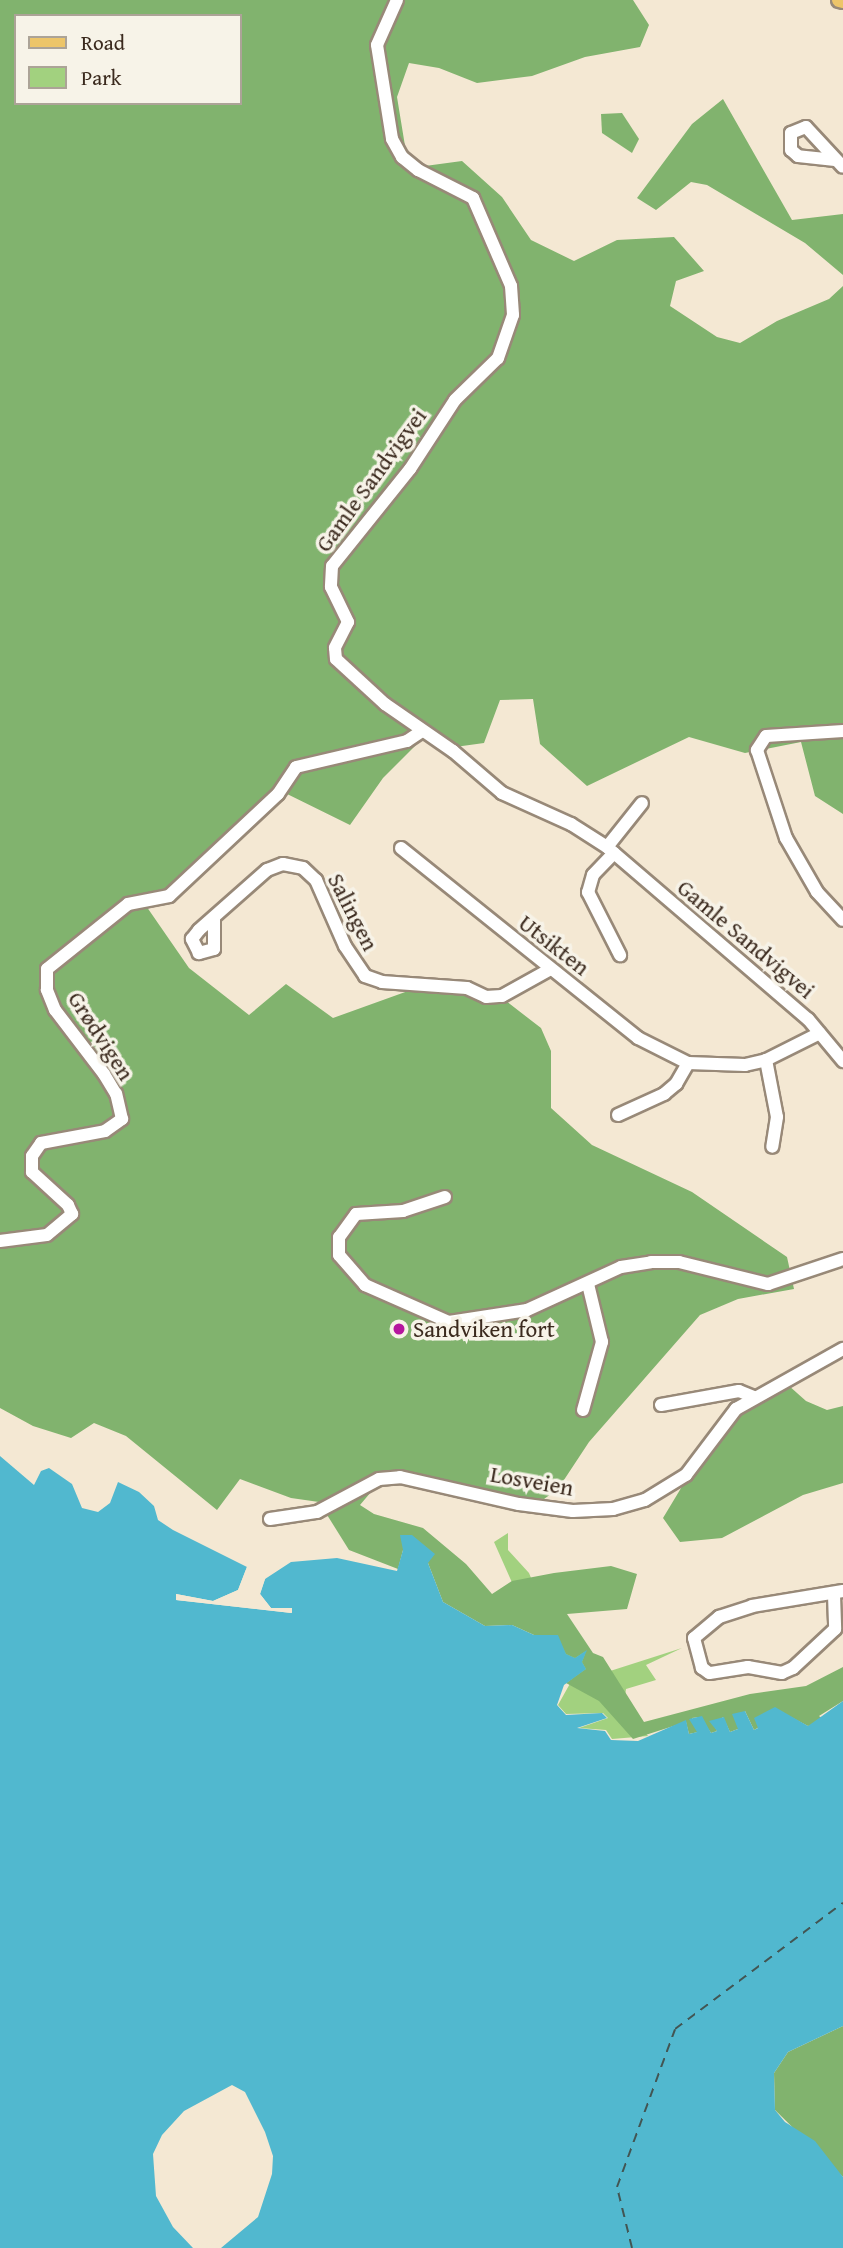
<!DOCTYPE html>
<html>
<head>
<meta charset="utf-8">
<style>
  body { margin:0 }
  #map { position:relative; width:843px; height:2248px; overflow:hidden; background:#f4e8d3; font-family:"Gentium Book Plus",serif }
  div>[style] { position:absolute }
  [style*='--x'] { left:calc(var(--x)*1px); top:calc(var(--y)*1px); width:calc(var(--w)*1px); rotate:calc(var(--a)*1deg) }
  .green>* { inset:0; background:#a2d17f }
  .forest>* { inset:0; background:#81b36e }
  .water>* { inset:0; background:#51b8cf }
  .pier>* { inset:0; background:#f4e8d3 }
  .ferry>* { height:2px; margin-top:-1px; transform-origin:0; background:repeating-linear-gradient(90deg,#425553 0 9px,transparent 0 16px) }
  .roads { filter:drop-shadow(2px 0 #988978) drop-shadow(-2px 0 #988978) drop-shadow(0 2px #988978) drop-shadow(0 -2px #988978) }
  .minor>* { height:12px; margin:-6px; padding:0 6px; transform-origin:6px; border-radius:6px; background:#fff }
  .major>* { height:14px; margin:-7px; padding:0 7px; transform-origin:7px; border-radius:7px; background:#edc569 }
  .dots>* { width:19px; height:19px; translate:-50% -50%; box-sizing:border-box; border:4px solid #f7f3e8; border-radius:50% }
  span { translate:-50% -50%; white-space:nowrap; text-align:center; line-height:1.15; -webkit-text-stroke:7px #f7f3e8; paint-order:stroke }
  .street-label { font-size:23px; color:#3b2a1e }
  .poi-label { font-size:23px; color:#3b2a1e }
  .left { translate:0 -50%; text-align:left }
  .legend { position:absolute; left:14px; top:14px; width:228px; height:91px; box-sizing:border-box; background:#f7f3e8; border:2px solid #aca397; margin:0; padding:9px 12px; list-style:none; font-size:21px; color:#3b2a1e }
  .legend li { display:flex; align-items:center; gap:14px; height:35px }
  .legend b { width:35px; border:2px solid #aca397 }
</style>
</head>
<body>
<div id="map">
  <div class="green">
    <i style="clip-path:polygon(508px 1533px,508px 1550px,529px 1573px,543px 1607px,607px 1672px,682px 1648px,646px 1665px,656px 1680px,626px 1689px,624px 1705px,648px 1736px,612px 1739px,606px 1730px,579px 1728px,608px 1718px,603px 1713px,566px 1714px,558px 1705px,572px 1680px,514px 1587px,494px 1542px)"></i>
  </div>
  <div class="forest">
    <i style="clip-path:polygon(evenodd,0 0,633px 0,649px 25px,640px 47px,585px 57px,532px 76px,477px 83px,439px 68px,409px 63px,397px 97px,406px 152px,425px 166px,462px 161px,502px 197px,531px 240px,574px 261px,617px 240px,674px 237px,704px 271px,676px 281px,670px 306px,717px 337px,740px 343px,777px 321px,829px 299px,843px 286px,843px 814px,815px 796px,801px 742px,745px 753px,689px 737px,587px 786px,540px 744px,533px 699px,500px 700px,484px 743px,455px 747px,422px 739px,383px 778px,350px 825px,279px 790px,171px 887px,142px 900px,189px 968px,249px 1015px,286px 984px,333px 1018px,408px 991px,461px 989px,485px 998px,493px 991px,541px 1028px,551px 1051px,551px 1108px,592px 1145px,692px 1192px,787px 1257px,794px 1289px,738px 1299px,700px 1315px,589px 1442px,558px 1489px,544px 1499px,488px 1495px,434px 1483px,376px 1486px,360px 1505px,374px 1514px,423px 1528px,466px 1564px,492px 1594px,512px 1581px,554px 1573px,611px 1566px,637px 1574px,627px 1609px,567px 1614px,593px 1653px,603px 1657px,644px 1722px,750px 1694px,806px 1686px,843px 1667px,843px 1701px,819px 1716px,823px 1719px,816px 1724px,808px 1726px,783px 1713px,754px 1730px,745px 1711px,738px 1729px,730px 1732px,723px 1717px,715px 1727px,717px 1731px,711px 1733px,700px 1717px,692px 1718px,698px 1732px,689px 1734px,686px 1722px,633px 1739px,599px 1701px,566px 1683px,586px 1669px,582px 1662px,586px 1651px,575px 1658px,566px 1654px,556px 1635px,534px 1635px,512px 1625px,485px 1626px,443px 1602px,428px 1563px,403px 1550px,398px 1569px,349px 1550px,319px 1502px,291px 1498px,240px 1479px,217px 1510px,126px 1436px,94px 1423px,71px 1438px,33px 1426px,0 1408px,0 0,16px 16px,240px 16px,240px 103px,16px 103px,16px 16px)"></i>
    <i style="clip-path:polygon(723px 99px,792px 220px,843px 214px,843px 275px,805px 243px,707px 185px,691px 182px,656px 210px,637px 198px,692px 124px)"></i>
    <i style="clip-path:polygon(622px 113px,639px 139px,632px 153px,602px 133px,601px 114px)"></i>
    <i style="clip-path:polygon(788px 1385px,806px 1401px,827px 1410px,843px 1406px,843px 1483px,803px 1495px,722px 1538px,680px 1542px,663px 1518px,707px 1445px,739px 1409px)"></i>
    <i style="clip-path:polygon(843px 2026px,843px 2177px,775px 2110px,774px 2073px,788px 2052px)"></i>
  </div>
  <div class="water">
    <i style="clip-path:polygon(0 1456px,34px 1485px,41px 1471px,49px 1468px,72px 1484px,82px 1508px,98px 1512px,110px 1503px,118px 1482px,139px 1492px,154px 1506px,158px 1520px,173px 1530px,247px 1567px,238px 1590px,213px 1601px,176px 1594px,176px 1600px,291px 1613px,292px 1608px,271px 1608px,260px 1594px,265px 1579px,291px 1562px,337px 1558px,397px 1571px,403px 1550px,400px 1535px,412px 1535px,435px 1554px,428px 1563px,443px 1602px,485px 1626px,512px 1625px,534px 1635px,558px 1635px,566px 1654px,575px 1658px,587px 1650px,582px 1662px,586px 1669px,564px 1685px,557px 1705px,566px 1715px,602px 1713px,607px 1718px,577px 1728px,605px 1731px,611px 1740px,638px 1741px,686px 1720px,689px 1734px,697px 1732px,689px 1719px,702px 1716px,711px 1733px,717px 1731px,709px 1721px,724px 1717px,730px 1732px,738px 1729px,732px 1714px,745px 1711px,754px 1730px,758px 1728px,754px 1718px,775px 1707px,808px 1726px,843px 1701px,843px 2026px,788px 2052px,774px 2073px,775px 2110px,785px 2122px,815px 2141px,843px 2177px,843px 2248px,221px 2248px,258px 2217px,272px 2174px,273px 2156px,265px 2132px,245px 2092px,232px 2085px,184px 2111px,162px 2135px,153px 2154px,156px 2196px,173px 2227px,193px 2248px,0 2248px)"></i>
  </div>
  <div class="pier">
    <i style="clip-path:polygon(248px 1564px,241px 1592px,221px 1601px,266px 1607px,256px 1594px,267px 1573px,260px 1594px,271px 1608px,292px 1608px,292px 1613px,176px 1600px,176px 1594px,213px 1601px,238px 1590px)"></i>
  </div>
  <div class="ferry">
    <i style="--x:632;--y:2248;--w:63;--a:-103.8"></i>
    <i style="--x:617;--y:2187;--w:168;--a:-69.8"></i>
    <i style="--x:675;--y:2029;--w:210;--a:-36.9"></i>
  </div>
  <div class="roads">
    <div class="minor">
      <i style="--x:397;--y:0;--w:49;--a:114"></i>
      <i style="--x:377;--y:45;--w:95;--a:80.9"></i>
      <i style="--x:392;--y:139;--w:21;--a:61"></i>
      <i style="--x:402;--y:157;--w:21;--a:39"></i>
      <i style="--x:418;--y:170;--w:62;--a:27"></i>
      <i style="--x:473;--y:198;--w:96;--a:66.6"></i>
      <i style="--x:511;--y:286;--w:29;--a:86"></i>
      <i style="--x:513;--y:315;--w:46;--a:109.2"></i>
      <i style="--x:498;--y:358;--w:60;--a:135.7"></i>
      <i style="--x:455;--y:400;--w:82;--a:123.1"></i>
      <i style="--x:410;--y:469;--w:124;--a:128.8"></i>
      <i style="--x:332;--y:566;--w:21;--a:93"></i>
      <i style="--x:331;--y:587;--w:39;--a:64"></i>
      <i style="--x:348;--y:622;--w:29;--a:117"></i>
      <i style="--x:335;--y:648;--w:11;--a:85"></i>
      <i style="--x:336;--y:659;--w:67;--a:42.6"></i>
      <i style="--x:385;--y:704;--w:83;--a:34.7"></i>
      <i style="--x:453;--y:751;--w:65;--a:40.6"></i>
      <i style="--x:502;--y:793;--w:76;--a:24.2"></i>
      <i style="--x:571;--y:824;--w:43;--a:32.6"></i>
      <i style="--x:607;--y:847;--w:265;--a:40.6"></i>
      <i style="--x:808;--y:1019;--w:55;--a:50.2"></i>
      <i style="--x:835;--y:160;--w:37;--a:-174"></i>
      <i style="--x:798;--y:156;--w:9;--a:-139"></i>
      <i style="--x:791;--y:150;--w:17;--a:-90"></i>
      <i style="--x:791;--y:133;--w:16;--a:-22"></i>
      <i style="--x:806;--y:127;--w:54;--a:47.2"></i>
      <i style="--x:843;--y:731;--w:77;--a:176.3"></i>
      <i style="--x:766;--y:736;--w:17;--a:123"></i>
      <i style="--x:757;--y:750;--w:93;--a:71.8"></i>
      <i style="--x:786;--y:838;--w:62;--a:60.1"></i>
      <i style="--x:817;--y:892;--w:38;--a:47"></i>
      <i style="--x:607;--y:847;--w:56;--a:-51.5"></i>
      <i style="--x:401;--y:848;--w:304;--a:38.7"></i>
      <i style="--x:638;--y:1038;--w:56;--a:26.6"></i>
      <i style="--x:688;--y:1063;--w:57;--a:2"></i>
      <i style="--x:745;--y:1065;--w:22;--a:-13"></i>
      <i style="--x:766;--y:1060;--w:60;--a:-26.6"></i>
      <i style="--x:614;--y:853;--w:30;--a:134"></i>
      <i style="--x:593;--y:875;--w:18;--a:106"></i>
      <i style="--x:588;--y:892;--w:71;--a:63.1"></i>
      <i style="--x:214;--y:919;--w:30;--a:90"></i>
      <i style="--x:214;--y:949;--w:16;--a:165"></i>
      <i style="--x:199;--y:953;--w:16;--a:-117"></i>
      <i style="--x:192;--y:939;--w:11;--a:-52"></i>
      <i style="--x:199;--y:930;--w:91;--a:-41.4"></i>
      <i style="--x:267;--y:870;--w:17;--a:-21"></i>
      <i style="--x:283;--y:864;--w:20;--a:11"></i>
      <i style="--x:303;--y:868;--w:18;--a:43"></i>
      <i style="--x:316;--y:880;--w:72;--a:66.3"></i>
      <i style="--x:345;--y:946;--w:36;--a:56"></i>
      <i style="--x:365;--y:976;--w:18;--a:19"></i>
      <i style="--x:382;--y:982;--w:85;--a:4"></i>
      <i style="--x:467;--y:988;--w:21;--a:25"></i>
      <i style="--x:486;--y:997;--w:16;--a:-4"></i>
      <i style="--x:502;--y:996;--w:54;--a:-29"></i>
      <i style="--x:766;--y:1060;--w:58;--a:79.1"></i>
      <i style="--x:777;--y:1117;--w:30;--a:99"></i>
      <i style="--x:618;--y:1115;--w:51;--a:-24.5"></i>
      <i style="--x:664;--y:1094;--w:16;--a:-40"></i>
      <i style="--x:676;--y:1084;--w:24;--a:-60"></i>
      <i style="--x:445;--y:1197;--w:44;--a:161.6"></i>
      <i style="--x:403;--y:1211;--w:47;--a:176.3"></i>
      <i style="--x:356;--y:1214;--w:29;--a:126"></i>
      <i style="--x:339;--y:1237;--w:18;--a:90"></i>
      <i style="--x:339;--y:1255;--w:40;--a:49"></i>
      <i style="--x:365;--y:1285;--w:92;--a:23.8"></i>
      <i style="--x:449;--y:1322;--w:79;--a:-8.7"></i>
      <i style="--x:527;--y:1310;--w:103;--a:-24.6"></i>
      <i style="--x:621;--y:1267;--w:30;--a:-9"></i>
      <i style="--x:651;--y:1262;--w:28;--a:0"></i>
      <i style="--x:679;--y:1262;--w:92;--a:13.9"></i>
      <i style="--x:768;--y:1284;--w:79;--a:-18.4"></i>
      <i style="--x:0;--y:1241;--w:47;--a:-7.3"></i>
      <i style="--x:47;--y:1235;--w:33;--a:-40"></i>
      <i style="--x:72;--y:1214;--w:10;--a:-114"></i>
      <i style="--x:68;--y:1205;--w:49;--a:-137.5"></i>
      <i style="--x:32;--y:1172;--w:16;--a:-90"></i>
      <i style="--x:32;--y:1156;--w:16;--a:-55"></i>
      <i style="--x:41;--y:1143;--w:65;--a:-10.6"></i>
      <i style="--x:105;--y:1131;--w:21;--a:-35"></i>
      <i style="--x:122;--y:1119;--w:26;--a:-103"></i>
      <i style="--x:116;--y:1094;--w:23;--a:-121"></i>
      <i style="--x:104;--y:1074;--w:81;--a:-127.4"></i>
      <i style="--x:55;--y:1010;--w:22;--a:-112"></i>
      <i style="--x:47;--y:990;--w:21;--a:-90"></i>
      <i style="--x:47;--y:969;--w:104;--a:-38.7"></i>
      <i style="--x:128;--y:904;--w:42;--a:-11"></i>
      <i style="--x:169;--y:896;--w:149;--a:-43.1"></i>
      <i style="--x:278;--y:794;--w:32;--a:-56"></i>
      <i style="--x:296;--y:767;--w:114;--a:-13.2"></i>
      <i style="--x:407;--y:741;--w:18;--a:-34"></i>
      <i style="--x:661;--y:1405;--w:79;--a:-10.2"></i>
      <i style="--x:739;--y:1391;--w:16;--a:22"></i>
      <i style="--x:583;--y:1410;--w:71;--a:-74.4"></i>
      <i style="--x:602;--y:1342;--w:60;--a:-103.6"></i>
      <i style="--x:270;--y:1519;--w:48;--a:-8.5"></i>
      <i style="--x:317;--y:1512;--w:70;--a:-28"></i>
      <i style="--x:379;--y:1479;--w:21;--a:-5"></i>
      <i style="--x:400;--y:1477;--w:122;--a:12.8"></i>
      <i style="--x:519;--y:1504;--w:54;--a:7.4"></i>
      <i style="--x:573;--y:1511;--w:40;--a:-2.9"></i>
      <i style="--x:613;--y:1509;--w:33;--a:-16"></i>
      <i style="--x:645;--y:1500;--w:48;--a:-31.4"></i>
      <i style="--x:686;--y:1475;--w:83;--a:-52.9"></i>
      <i style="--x:736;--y:1409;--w:123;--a:-29.3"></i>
      <i style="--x:834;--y:1595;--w:34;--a:88"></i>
      <i style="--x:835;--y:1629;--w:57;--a:137.1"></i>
      <i style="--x:793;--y:1668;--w:12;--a:156"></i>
      <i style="--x:782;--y:1673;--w:35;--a:-170"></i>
      <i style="--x:748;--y:1667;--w:39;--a:171"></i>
      <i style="--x:709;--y:1673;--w:9;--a:-144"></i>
      <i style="--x:702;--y:1668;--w:31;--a:-105"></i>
      <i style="--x:694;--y:1638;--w:33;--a:-40"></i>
      <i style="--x:719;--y:1617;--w:35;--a:-18"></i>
      <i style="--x:752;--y:1606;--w:92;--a:-9.4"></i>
    </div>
    <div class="major">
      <i style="--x:839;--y:0;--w:4;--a:14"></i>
    </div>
  </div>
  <div class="dots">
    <i style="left:399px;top:1329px;background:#b5179e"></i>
  </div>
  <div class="street-label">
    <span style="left:371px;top:480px;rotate:-54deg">Gamle Sandvigvei</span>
    <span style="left:353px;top:912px;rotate:63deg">Salingen</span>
    <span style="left:746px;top:939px;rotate:40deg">Gamle Sandvigvei</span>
    <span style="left:554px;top:945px;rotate:38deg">Utsikten</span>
    <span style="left:101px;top:1036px;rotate:57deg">Grødvigen</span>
    <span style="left:532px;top:1481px;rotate:10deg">Losveien</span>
  </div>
  <div class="poi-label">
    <span class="left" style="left:413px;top:1329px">Sandviken fort</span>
  </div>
  <ul class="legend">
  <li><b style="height:9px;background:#edc569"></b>Road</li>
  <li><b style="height:19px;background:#a2d17f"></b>Park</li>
  </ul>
</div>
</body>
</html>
